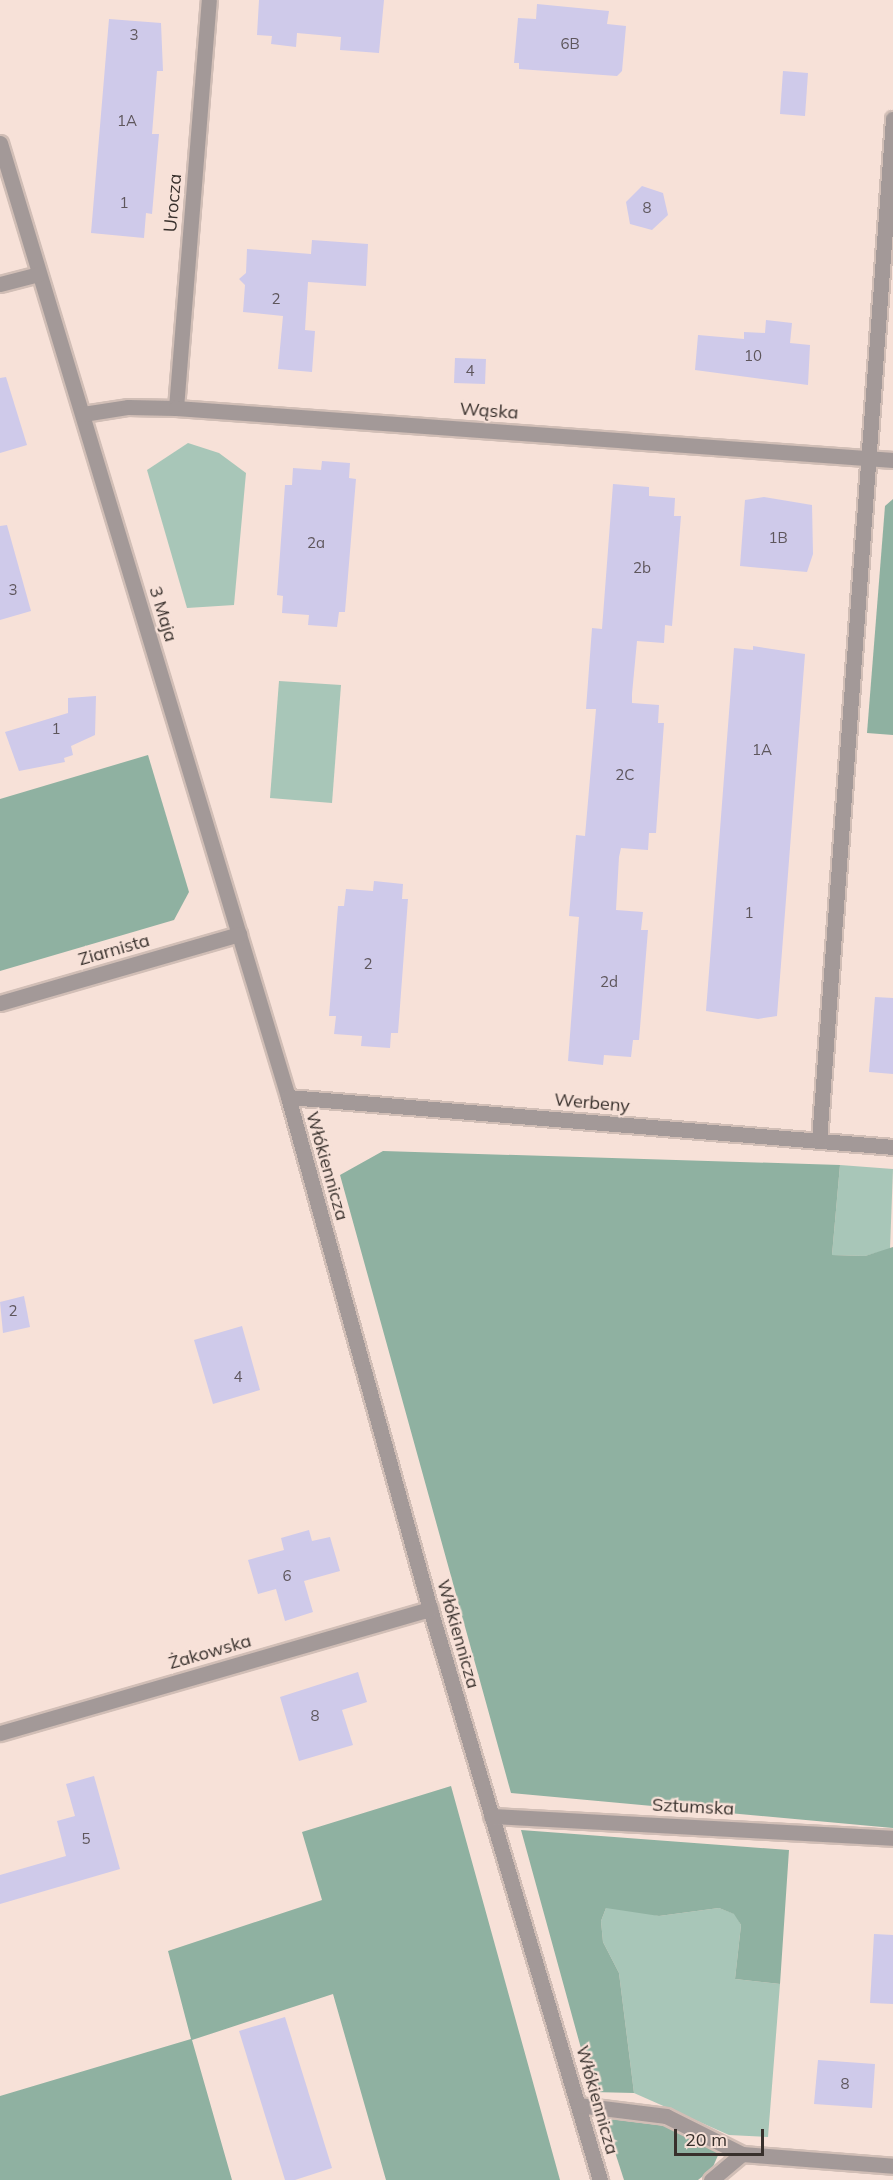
<!DOCTYPE html>
<html>
<head>
<meta charset="utf-8">
<style>
  body { margin:0 }
  #map { position:relative; width:893px; height:2180px; overflow:hidden; background:#f7e1d8; font-family:Mulish,sans-serif }
  div>[style] { position:absolute }
  [style*='--x'] { left:calc(var(--x)*1px); top:calc(var(--y)*1px); width:calc(var(--w)*1px); rotate:calc(var(--a)*1deg) }
  .green>* { inset:0; background:#a8c6b8 }
  .forest>* { inset:0; background:#8fb1a1 }
  .building>* { inset:0; background:#cfcaea }
  .roads { filter:drop-shadow(2px 0 #d1beb6) drop-shadow(-2px 0 #d1beb6) drop-shadow(0 2px #d1beb6) drop-shadow(0 -2px #d1beb6) }
  .minor>* { height:15px; margin:-7.5px; padding:0 7.5px; transform-origin:7.5px; border-radius:7.5px; background:#a39998 }
  span { translate:-50% -50%; white-space:nowrap; text-align:center; line-height:1.15; -webkit-text-stroke:4.5px #f7e1d8; paint-order:stroke }
  .number-label { font-size:15px; color:#5e565c }
  .number-label span { -webkit-text-stroke-width:0 }
  .street-label { font-size:18px; color:#38302c }
  .scale { position:absolute; left:674px; top:2129px; width:90px; height:27px; box-sizing:border-box; border:3px solid #38302c; border-top:0; padding-left:8px; font-size:18px; line-height:21px; white-space:nowrap; color:#38302c; -webkit-text-stroke:4px #f7e1d8; paint-order:stroke }
</style>
</head>
<body>
<div id="map">
  <div class="green">
    <i style="clip-path:polygon(188px 443px,219px 453px,246px 473px,234px 605px,187px 608px,147px 470px)"></i>
    <i style="clip-path:polygon(279px 681px,341px 685px,332px 803px,270px 798px)"></i>
    <i style="clip-path:polygon(840px 1165px,893px 1169px,890px 1249px,865px 1256px,832px 1255px)"></i>
    <i style="clip-path:polygon(619px 1906px,659px 1916px,719px 1908px,735px 1914px,741px 1925px,735px 1979px,780px 1984px,768px 2137px,729px 2135px,634px 2093px,619px 1973px,603px 1942px,601px 1921px,606px 1908px)"></i>
  </div>
  <div class="forest">
    <i style="clip-path:polygon(893px 499px,893px 735px,867px 733px,885px 506px)"></i>
    <i style="clip-path:polygon(148px 755px,189px 892px,174px 920px,0 971px,0 799px)"></i>
    <i style="clip-path:polygon(383px 1151px,840px 1165px,832px 1255px,865px 1256px,893px 1247px,893px 1828px,511px 1793px,340px 1175px)"></i>
    <i style="clip-path:polygon(451px 1786px,560px 2180px,386px 2180px,333px 1994px,192px 2040px,232px 2180px,0 2180px,0 2096px,191px 2039px,168px 1951px,322px 1900px,302px 1832px)"></i>
    <i style="clip-path:polygon(521px 1830px,789px 1850px,780px 1984px,735px 1979px,741px 1925px,734px 1914px,719px 1908px,659px 1916px,606px 1908px,601px 1921px,603px 1942px,619px 1973px,634px 2093px,593px 2092px)"></i>
    <i style="clip-path:polygon(603px 2115px,663px 2125px,719px 2153px,712px 2169px,698px 2180px,624px 2180px)"></i>
  </div>
  <div class="building">
    <i style="clip-path:polygon(259px 0,384px 0,379px 53px,340px 50px,341px 37px,297px 33px,296px 47px,271px 44px,272px 36px,257px 35px)"></i>
    <i style="clip-path:polygon(537px 4px,609px 11px,607px 24px,626px 26px,622px 71px,617px 76px,519px 69px,519px 63px,514px 63px,518px 18px,536px 19px)"></i>
    <i style="clip-path:polygon(109px 19px,161px 23px,163px 71px,157px 71px,152px 134px,159px 134px,152px 214px,146px 213px,144px 238px,91px 233px)"></i>
    <i style="clip-path:polygon(783px 71px,808px 73px,805px 116px,780px 114px)"></i>
    <i style="clip-path:polygon(642px 186px,663px 193px,668px 215px,652px 230px,630px 224px,626px 202px)"></i>
    <i style="clip-path:polygon(312px 240px,368px 244px,366px 286px,308px 282px,305px 330px,315px 331px,312px 372px,278px 369px,283px 316px,243px 312px,245px 285px,239px 279px,246px 273px,247px 249px,311px 254px)"></i>
    <i style="clip-path:polygon(766px 320px,792px 323px,790px 343px,810px 345px,808px 385px,695px 370px,698px 335px,744px 339px,744px 332px,765px 333px)"></i>
    <i style="clip-path:polygon(455px 358px,486px 359px,485px 384px,454px 383px)"></i>
    <i style="clip-path:polygon(6px 377px,27px 445px,0 453px,0 378px)"></i>
    <i style="clip-path:polygon(322px 461px,350px 463px,349px 478px,356px 479px,345px 612px,339px 612px,337px 627px,308px 625px,309px 615px,282px 613px,283px 596px,277px 595px,285px 485px,292px 485px,293px 468px,321px 470px)"></i>
    <i style="clip-path:polygon(613px 484px,649px 487px,649px 496px,675px 498px,674px 516px,681px 516px,672px 626px,665px 625px,664px 643px,637px 641px,632px 694px,632px 703px,659px 705px,658px 723px,664px 723px,656px 833px,649px 833px,648px 850px,621px 848px,619px 857px,616px 910px,643px 912px,641px 930px,648px 930px,639px 1040px,633px 1040px,631px 1057px,604px 1055px,603px 1065px,568px 1061px,579px 917px,569px 916px,576px 835px,585px 836px,596px 709px,586px 709px,592px 628px,602px 629px)"></i>
    <i style="clip-path:polygon(764px 497px,812px 505px,813px 554px,807px 572px,740px 566px,745px 500px)"></i>
    <i style="clip-path:polygon(7px 525px,31px 611px,0 620px,0 526px)"></i>
    <i style="clip-path:polygon(753px 646px,805px 654px,777px 1016px,758px 1019px,706px 1011px,734px 648px,753px 650px)"></i>
    <i style="clip-path:polygon(96px 696px,95px 735px,71px 746px,73px 755px,64px 758px,65px 762px,19px 771px,5px 732px,68px 713px,68px 698px)"></i>
    <i style="clip-path:polygon(374px 881px,403px 884px,402px 899px,408px 899px,398px 1033px,391px 1033px,390px 1048px,361px 1046px,362px 1036px,334px 1034px,336px 1016px,329px 1016px,338px 906px,344px 906px,346px 889px,373px 891px)"></i>
    <i style="clip-path:polygon(875px 997px,893px 998px,893px 1074px,869px 1072px)"></i>
    <i style="clip-path:polygon(24px 1296px,30px 1327px,3px 1333px,0 1302px)"></i>
    <i style="clip-path:polygon(242px 1326px,260px 1390px,213px 1404px,194px 1340px)"></i>
    <i style="clip-path:polygon(309px 1530px,312px 1541px,330px 1537px,340px 1571px,304px 1581px,313px 1612px,285px 1621px,276px 1589px,258px 1594px,248px 1560px,284px 1550px,281px 1538px)"></i>
    <i style="clip-path:polygon(358px 1672px,367px 1702px,342px 1710px,353px 1745px,299px 1761px,280px 1697px)"></i>
    <i style="clip-path:polygon(94px 1776px,120px 1869px,0 1904px,0 1875px,66px 1856px,57px 1821px,75px 1816px,66px 1784px)"></i>
    <i style="clip-path:polygon(874px 1934px,893px 1935px,893px 2004px,870px 2003px)"></i>
    <i style="clip-path:polygon(285px 2017px,332px 2168px,295px 2180px,285px 2180px,239px 2031px)"></i>
    <i style="clip-path:polygon(818px 2060px,875px 2064px,872px 2108px,814px 2104px)"></i>
  </div>
  <div class="roads">
    <div class="minor">
      <i style="--x:0;--y:143;--w:997;--a:73.2"></i>
      <i style="--x:288;--y:1097;--w:531;--a:74.5"></i>
      <i style="--x:430;--y:1609;--w:596;--a:73.42"></i>
      <i style="--x:0;--y:284;--w:40;--a:-14.4"></i>
      <i style="--x:176;--y:408;--w:409;--a:-85.4"></i>
      <i style="--x:83;--y:414;--w:46;--a:-8.8"></i>
      <i style="--x:128;--y:407;--w:48;--a:1.2"></i>
      <i style="--x:176;--y:408;--w:719;--a:4.15"></i>
      <i style="--x:0;--y:1003;--w:249;--a:-16.1"></i>
      <i style="--x:288;--y:1097;--w:607;--a:4.72"></i>
      <i style="--x:819;--y:1141;--w:1025;--a:-85.86"></i>
      <i style="--x:0;--y:1733;--w:448;--a:-16.1"></i>
      <i style="--x:491;--y:1816;--w:403;--a:3.1"></i>
      <i style="--x:578;--y:2105;--w:89;--a:7.1"></i>
      <i style="--x:666;--y:2116;--w:85;--a:26.6"></i>
      <i style="--x:711;--y:2180;--w:40;--a:-40"></i>
      <i style="--x:742;--y:2154;--w:151;--a:4.5"></i>
    </div>
  </div>
  <div class="number-label">
    <span style="left:134px;top:35px">3</span>
    <span style="left:570px;top:44px">6B</span>
    <span style="left:127px;top:121px">1A</span>
    <span style="left:124px;top:203px">1</span>
    <span style="left:647px;top:208px">8</span>
    <span style="left:276px;top:299px">2</span>
    <span style="left:753px;top:356px">10</span>
    <span style="left:470px;top:371px">4</span>
    <span style="left:778px;top:538px">1B</span>
    <span style="left:316px;top:543px">2a</span>
    <span style="left:642px;top:568px">2b</span>
    <span style="left:13px;top:590px">3</span>
    <span style="left:56px;top:729px">1</span>
    <span style="left:762px;top:750px">1A</span>
    <span style="left:625px;top:775px">2C</span>
    <span style="left:749px;top:913px">1</span>
    <span style="left:368px;top:964px">2</span>
    <span style="left:609px;top:982px">2d</span>
    <span style="left:13px;top:1311px">2</span>
    <span style="left:238px;top:1377px">4</span>
    <span style="left:287px;top:1576px">6</span>
    <span style="left:315px;top:1716px">8</span>
    <span style="left:86px;top:1839px">5</span>
    <span style="left:845px;top:2084px">8</span>
  </div>
  <div class="street-label">
    <span style="left:173px;top:203px;rotate:-85deg">Urocza</span>
    <span style="left:489px;top:411px;rotate:4deg">Wąska</span>
    <span style="left:163px;top:614px;rotate:73deg">3 Maja</span>
    <span style="left:114px;top:950px;rotate:-16deg">Ziarnista</span>
    <span style="left:592px;top:1103px;rotate:5deg">Werbeny</span>
    <span style="left:327px;top:1166px;rotate:74deg">Włókiennicza</span>
    <span style="left:458px;top:1634px;rotate:74deg">Włókiennicza</span>
    <span style="left:210px;top:1652px;rotate:-16deg">Żakowska</span>
    <span style="left:693px;top:1807px;rotate:3deg">Sztumska</span>
    <span style="left:597px;top:2100px;rotate:74deg">Włókiennicza</span>
  </div>
  <div class="scale">20 m</div>
</div>
</body>
</html>
